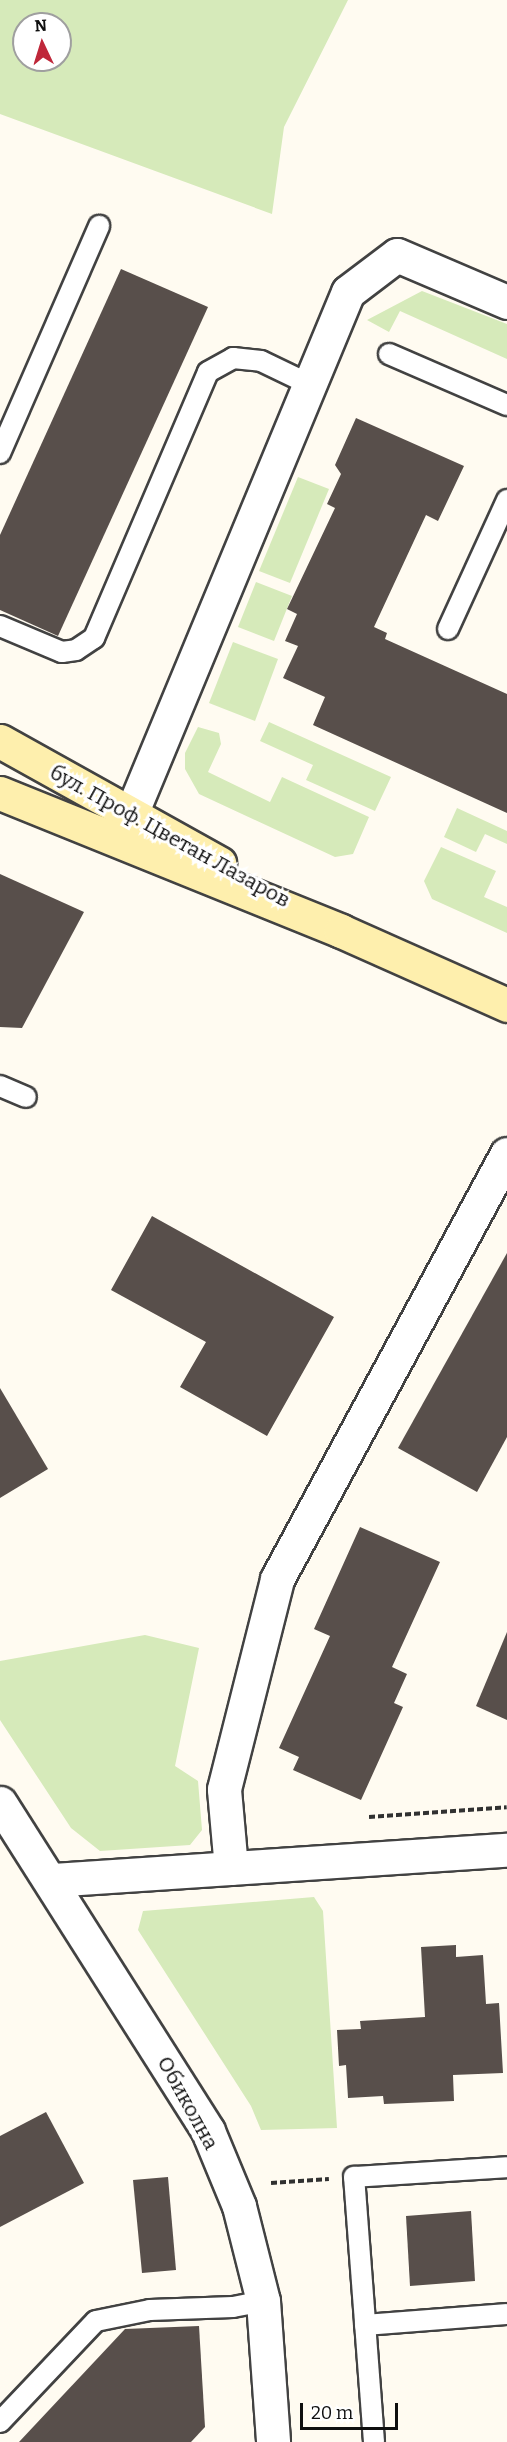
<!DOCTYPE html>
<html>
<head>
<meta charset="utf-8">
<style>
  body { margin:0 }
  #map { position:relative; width:507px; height:2442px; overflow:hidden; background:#fffbf1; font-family:Bitter,serif }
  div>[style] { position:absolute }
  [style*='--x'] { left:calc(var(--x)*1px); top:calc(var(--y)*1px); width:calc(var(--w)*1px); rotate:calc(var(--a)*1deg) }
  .green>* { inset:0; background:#d6eaba }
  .building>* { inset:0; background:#584f4b }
  .path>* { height:4px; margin-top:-2px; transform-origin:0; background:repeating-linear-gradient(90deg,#313131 0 6px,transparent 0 9px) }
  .roads { filter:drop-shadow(2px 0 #424242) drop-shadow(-2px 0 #424242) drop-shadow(0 2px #424242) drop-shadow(0 -2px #424242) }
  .service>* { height:20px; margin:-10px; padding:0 10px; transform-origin:10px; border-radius:10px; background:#fff }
  .minor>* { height:33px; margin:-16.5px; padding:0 16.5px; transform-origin:16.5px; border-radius:16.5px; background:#fff }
  .tertiary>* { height:33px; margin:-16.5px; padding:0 16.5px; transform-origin:16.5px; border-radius:16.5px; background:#fff }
  .secondary>* { height:33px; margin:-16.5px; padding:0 16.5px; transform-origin:16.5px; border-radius:16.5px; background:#feefad }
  span { translate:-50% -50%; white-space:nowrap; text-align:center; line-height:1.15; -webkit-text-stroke:6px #fff; paint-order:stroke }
  .street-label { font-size:21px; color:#0f0f0f }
  .north { position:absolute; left:12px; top:12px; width:60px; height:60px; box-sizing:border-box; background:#fff; border:2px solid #9f9f9f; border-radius:50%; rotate:356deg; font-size:16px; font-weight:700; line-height:24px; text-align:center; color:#0f0f0f }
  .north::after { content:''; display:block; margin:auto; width:21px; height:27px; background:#bf273a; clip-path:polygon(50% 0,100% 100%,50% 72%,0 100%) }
  .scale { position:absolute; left:300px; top:2403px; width:98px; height:27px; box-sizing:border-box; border:3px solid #0f0f0f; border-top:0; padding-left:8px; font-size:18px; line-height:21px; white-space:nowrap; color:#0f0f0f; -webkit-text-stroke:4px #fff; paint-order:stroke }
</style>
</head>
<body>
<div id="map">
  <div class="green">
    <i style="clip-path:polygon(evenodd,0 0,348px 0,284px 127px,272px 214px,0 114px,0 0,24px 24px,60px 24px,60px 60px,24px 60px,24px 24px)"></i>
    <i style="clip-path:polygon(422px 291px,507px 324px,507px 359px,400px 311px,389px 332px,367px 320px)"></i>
    <i style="clip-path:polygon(298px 477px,329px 489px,290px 583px,259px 571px)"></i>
    <i style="clip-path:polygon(256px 582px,292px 596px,274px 641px,238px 627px)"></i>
    <i style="clip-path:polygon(233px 642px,278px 659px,255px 721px,209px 703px)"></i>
    <i style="clip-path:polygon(269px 722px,391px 777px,375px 811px,306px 780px,313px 765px,260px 741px)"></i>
    <i style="clip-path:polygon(198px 727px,219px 733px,221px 744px,208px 772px,270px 802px,282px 777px,369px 817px,353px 854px,335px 857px,199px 794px,185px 769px,185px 753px)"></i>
    <i style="clip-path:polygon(457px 808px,507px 831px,507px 844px,485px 834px,476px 852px,444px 837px)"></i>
    <i style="clip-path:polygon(441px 847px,496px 871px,484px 897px,507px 907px,507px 933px,432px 899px,424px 881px)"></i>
    <i style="clip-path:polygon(145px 1635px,199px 1648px,175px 1766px,198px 1781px,202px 1830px,190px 1845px,100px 1851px,71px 1828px,0 1720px,0 1661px)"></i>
    <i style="clip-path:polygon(314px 1897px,323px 1911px,337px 2128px,261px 2130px,251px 2106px,138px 1930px,143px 1911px)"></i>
  </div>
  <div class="building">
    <i style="clip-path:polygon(121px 269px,208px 307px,58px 636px,0 610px,0 535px)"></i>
    <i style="clip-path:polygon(356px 418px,464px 466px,438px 521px,426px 515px,374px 627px,387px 633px,385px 639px,507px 694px,507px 813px,313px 725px,325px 697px,283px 678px,298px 646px,285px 641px,297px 614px,287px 609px,335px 508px,327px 504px,341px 474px,335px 465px)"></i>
    <i style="clip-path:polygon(0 874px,84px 912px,22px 1028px,0 1027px)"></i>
    <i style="clip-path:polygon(152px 1216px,334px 1317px,267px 1436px,180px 1387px,206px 1342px,111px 1290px)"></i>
    <i style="clip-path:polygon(507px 1253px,507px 1437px,477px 1492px,398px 1448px)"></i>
    <i style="clip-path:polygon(0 1388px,48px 1469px,0 1498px)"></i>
    <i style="clip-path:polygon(360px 1527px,440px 1562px,392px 1667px,407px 1674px,394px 1703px,403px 1707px,361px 1800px,293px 1770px,299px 1757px,279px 1748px,330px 1636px,314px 1629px)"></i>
    <i style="clip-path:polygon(507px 1632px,507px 1720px,476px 1706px)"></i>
    <i style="clip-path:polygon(456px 1945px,456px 1957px,483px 1955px,486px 2004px,499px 2003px,503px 2073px,453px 2075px,454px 2101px,384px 2104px,383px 2096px,348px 2098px,346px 2065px,339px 2066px,337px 2030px,361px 2029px,360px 2021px,425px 2017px,421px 1947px)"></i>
    <i style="clip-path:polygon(46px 2112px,84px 2183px,0 2227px,0 2136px)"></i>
    <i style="clip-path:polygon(168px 2177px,176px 2270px,142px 2273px,133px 2180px)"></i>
    <i style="clip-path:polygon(471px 2211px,475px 2281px,410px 2286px,406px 2216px)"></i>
    <i style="clip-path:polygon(199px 2326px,205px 2427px,191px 2442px,19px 2442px,125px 2329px)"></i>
  </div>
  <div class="path">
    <i style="--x:369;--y:1817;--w:138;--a:-4.1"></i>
    <i style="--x:271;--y:2183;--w:58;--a:-3.9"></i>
  </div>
  <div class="roads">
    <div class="service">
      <i style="--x:389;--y:354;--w:129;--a:23.4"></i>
      <i style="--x:0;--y:453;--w:248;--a:-66.4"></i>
      <i style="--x:0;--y:626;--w:67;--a:22.8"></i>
      <i style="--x:62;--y:652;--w:14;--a:-8"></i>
      <i style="--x:76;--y:650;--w:22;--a:-34"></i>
      <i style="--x:94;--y:638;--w:289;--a:-66.8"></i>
      <i style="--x:208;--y:372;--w:29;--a:-29"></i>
      <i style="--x:233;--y:358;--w:28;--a:6"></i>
      <i style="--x:261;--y:361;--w:53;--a:25.6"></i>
      <i style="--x:448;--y:629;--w:142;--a:-65.4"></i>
      <i style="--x:0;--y:1086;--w:28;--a:23"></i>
      <i style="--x:365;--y:2325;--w:142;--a:-4.4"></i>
      <i style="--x:0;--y:2422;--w:139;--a:-46.5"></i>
      <i style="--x:96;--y:2321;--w:55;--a:-11.5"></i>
      <i style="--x:150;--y:2310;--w:83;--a:-2.1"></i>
      <i style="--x:233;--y:2307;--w:31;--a:-11"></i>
      <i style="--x:374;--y:2442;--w:266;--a:-94.3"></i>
      <i style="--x:354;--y:2177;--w:153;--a:-3.7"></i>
    </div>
    <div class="minor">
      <i style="--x:131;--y:814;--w:565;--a:-67.43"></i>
      <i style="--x:348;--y:292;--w:61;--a:-37.1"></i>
      <i style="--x:397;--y:255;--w:120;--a:23.1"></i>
      <i style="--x:231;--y:1868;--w:79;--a:-95.1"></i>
      <i style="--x:224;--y:1789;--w:217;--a:-75.8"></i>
      <i style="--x:277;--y:1579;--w:483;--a:-61.6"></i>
      <i style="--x:51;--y:1880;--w:457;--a:-3.8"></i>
    </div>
    <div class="tertiary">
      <i style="--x:0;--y:1803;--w:388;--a:57.6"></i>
      <i style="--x:208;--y:2131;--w:81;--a:67.5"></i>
      <i style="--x:239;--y:2206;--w:98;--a:75.8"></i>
      <i style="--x:263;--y:2301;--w:141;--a:85.9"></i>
    </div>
    <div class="secondary">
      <i style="--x:0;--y:741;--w:251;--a:29.1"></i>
      <i style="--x:0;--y:793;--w:368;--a:22"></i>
      <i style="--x:341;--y:931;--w:182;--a:24"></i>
    </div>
  </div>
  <div class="street-label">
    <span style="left:170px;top:836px;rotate:29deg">бул. Проф. Цветан Лазаров</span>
    <span style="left:188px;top:2103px;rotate:61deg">Обиколна</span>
  </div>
  <div class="north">N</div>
  <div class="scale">20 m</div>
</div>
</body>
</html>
